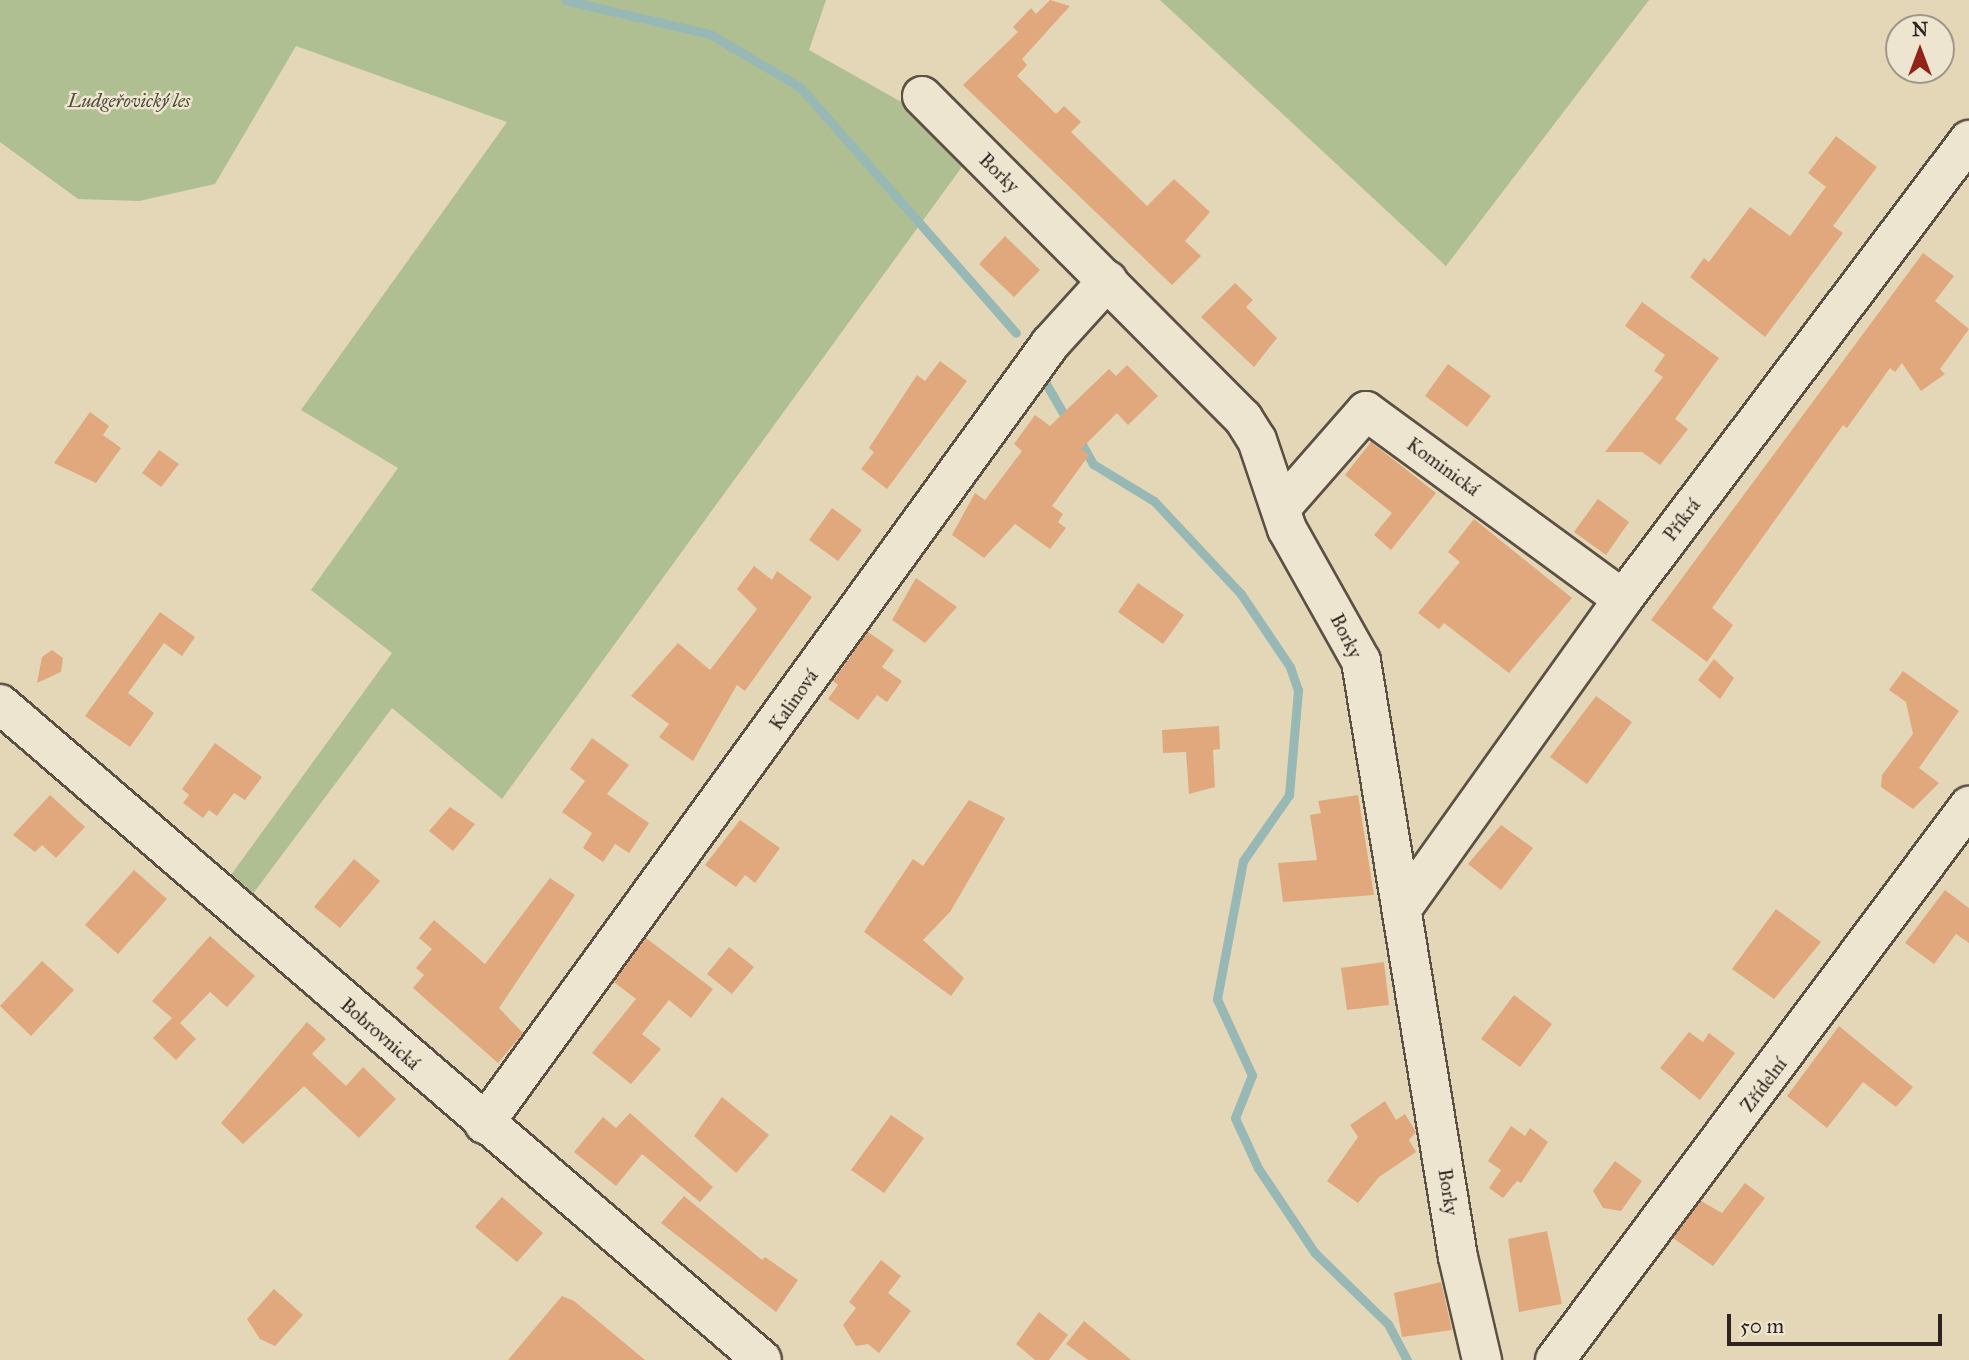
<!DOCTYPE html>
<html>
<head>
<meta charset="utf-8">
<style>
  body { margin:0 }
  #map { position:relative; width:1969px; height:1360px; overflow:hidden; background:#e3d7b7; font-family:"IM FELL Great Primer",serif }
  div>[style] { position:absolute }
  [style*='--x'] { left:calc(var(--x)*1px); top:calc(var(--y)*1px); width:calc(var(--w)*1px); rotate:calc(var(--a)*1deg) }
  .green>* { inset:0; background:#afbf92 }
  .stream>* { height:9px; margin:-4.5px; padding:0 4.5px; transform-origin:4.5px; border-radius:4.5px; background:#97b8b5 }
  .building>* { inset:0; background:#e1a87e }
  .roads { filter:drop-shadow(2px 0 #5c5045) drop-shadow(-2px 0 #5c5045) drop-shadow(0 2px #5c5045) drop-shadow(0 -2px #5c5045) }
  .minor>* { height:38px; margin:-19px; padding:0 19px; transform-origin:19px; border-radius:19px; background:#ede5d0 }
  span { translate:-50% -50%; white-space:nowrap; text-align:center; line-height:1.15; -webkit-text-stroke:5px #ede5d0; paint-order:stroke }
  .park-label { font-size:19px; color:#4f4a3c; font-style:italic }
  .street-label { font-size:19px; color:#2f231f }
  .north { position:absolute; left:1885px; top:14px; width:70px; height:70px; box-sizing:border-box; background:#ede5d0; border:2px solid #a19789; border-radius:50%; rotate:0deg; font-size:19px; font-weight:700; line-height:28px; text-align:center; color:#2f231f }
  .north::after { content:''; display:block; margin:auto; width:24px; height:32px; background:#8f2418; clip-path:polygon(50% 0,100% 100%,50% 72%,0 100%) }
  .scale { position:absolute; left:1727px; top:1314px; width:215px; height:32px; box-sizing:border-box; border:4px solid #2f231f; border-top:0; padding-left:9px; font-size:21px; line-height:24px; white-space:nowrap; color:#2f231f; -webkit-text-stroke:5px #ede5d0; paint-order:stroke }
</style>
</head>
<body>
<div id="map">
  <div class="green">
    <i style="clip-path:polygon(0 0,826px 0,809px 50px,905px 104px,964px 164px,502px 799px,392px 708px,252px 895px,231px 875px,392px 653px,311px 590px,398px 468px,301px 410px,507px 122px,296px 46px,215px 184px,139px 201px,78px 199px,0 142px)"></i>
    <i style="clip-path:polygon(1160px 0,1649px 0,1446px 266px)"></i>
  </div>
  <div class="stream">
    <i style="--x:565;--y:0;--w:149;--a:13.2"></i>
    <i style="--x:710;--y:34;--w:104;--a:30.5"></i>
    <i style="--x:800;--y:87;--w:327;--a:48.7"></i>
    <i style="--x:1045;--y:382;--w:48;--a:59.7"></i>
    <i style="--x:1078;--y:437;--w:31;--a:61"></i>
    <i style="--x:1093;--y:464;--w:71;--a:31.2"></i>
    <i style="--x:1154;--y:501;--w:127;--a:46.9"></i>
    <i style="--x:1241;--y:594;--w:88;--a:56.1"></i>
    <i style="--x:1290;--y:667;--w:24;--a:71"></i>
    <i style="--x:1298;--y:690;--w:105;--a:94.9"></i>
    <i style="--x:1289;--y:795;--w:80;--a:124.9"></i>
    <i style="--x:1243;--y:861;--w:140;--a:100.7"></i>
    <i style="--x:1217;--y:999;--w:84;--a:65.3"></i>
    <i style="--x:1252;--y:1075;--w:46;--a:111.6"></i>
    <i style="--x:1235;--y:1118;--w:55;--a:65.3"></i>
    <i style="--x:1258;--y:1168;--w:102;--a:56.2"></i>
    <i style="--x:1315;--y:1253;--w:102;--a:44.2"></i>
    <i style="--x:1388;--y:1324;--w:41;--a:62.2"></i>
  </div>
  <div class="building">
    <i style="clip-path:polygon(1050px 0,1070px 6px,1022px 59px,1027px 65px,1017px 76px,1056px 114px,1064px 106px,1081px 122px,1071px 132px,1147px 206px,1174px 179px,1210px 212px,1185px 241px,1201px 256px,1172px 285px,963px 85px,1018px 32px,1013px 27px,1031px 8px,1036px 14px)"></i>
    <i style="clip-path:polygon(1836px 136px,1877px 167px,1833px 226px,1843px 233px,1765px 337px,1690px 277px,1704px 258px,1709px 262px,1750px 207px,1790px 236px,1826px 187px,1808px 173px)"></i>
    <i style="clip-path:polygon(1005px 236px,1040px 270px,1014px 297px,979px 264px)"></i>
    <i style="clip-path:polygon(1923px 253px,1954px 276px,1935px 301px,1969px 329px,1940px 369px,1945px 374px,1921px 391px,1902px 363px,1895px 372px,1890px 368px,1847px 428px,1843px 425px,1712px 608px,1733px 625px,1707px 662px,1651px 620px)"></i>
    <i style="clip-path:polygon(1235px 283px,1253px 300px,1246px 307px,1277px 338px,1254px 367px,1201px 317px)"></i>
    <i style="clip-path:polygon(1642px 302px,1719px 358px,1675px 419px,1688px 429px,1660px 465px,1642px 452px,1605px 452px,1663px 377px,1654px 371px,1665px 355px,1625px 326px)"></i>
    <i style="clip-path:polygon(940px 361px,967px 381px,887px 489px,861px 469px,874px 452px,869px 448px,917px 375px,925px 381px)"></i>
    <i style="clip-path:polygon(1448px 364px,1491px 396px,1467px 427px,1425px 396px)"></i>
    <i style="clip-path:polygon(1127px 365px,1158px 396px,1128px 425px,1117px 413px,1081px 449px,1089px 455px,1052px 506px,1063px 514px,1058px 522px,1066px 528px,1050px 549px,1015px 524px,984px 558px,952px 535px,975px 493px,985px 500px,1022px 451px,1014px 444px,1035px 415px,1050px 426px,1109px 369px,1116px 376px)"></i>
    <i style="clip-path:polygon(90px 412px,109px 426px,103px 435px,121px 448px,96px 483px,54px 463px)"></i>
    <i style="clip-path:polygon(1371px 442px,1436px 493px,1391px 550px,1374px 535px,1392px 513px,1345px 475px)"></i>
    <i style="clip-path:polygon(159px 450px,179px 464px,161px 487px,142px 473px)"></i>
    <i style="clip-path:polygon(1598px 499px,1629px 522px,1606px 555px,1574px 532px)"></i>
    <i style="clip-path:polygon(832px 508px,862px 530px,838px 561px,809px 540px)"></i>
    <i style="clip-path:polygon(1474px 519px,1572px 598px,1509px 673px,1444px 623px,1439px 629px,1418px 613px,1460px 562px,1448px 552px)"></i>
    <i style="clip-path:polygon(754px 566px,772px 580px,777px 571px,812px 597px,745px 691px,737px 685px,693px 761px,659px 737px,669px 724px,631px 696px,678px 643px,710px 670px,757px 609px,737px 589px)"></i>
    <i style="clip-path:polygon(916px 578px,957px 607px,925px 643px,892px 620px)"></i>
    <i style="clip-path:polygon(1138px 583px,1184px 615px,1163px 644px,1118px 612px)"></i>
    <i style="clip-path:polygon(160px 612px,195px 637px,182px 656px,164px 643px,128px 693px,154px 713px,130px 747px,85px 716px)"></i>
    <i style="clip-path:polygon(868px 632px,894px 650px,882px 667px,902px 681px,887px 702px,877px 695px,858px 720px,828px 699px,838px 685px,833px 681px)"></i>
    <i style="clip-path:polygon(52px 650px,63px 658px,61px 672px,37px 683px,42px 657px)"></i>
    <i style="clip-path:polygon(1714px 659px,1734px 678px,1720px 699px,1698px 680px)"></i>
    <i style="clip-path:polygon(1903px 671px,1959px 711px,1919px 768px,1939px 783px,1913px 809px,1881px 787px,1882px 775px,1913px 734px,1906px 702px,1889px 690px)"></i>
    <i style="clip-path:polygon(1596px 696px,1632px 722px,1587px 784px,1550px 757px)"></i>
    <i style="clip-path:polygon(1219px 726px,1220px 749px,1213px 750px,1215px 787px,1189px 794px,1186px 752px,1163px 753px,1162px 730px)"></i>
    <i style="clip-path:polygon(592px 738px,629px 765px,607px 794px,649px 823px,629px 853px,615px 844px,603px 862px,583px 848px,592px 833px,562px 812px,585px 781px,570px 769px)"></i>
    <i style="clip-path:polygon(215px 743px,262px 777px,245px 800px,234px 793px,217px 816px,209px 810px,203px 818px,183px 803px,189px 795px,182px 789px)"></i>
    <i style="clip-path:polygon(50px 795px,85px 827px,56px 858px,42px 845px,35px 852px,13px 835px)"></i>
    <i style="clip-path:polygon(1358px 795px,1374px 895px,1283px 902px,1278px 863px,1317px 860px,1310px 815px,1321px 813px,1318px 801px)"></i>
    <i style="clip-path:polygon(969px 800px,1005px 818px,950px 912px,923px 940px,964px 978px,951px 996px,864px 932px,913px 859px,923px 866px)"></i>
    <i style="clip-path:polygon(450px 807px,475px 824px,453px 851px,429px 831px)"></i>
    <i style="clip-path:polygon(740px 820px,780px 848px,755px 883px,745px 875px,736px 887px,705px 865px)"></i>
    <i style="clip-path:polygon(1501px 825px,1533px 848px,1501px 890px,1468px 864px)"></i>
    <i style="clip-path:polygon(354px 859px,380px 881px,340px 928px,314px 907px)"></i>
    <i style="clip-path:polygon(134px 870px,167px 899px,118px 954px,85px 925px)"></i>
    <i style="clip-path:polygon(550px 878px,575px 895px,499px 1008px,523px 1033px,498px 1063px,413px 988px,424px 975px,416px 968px,432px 949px,419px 938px,434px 920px,485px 964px)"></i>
    <i style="clip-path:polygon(1945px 890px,1969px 908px,1969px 943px,1956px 934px,1934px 964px,1905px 943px)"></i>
    <i style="clip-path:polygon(1776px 909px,1821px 942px,1774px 999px,1732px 969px)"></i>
    <i style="clip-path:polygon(210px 936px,255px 976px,227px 1007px,210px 992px,180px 1023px,196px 1039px,176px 1060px,153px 1038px,172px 1018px,152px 1001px)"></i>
    <i style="clip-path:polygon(646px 938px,713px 989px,691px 1018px,669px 1000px,642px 1034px,661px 1049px,631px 1084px,592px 1053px,636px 999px,614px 982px)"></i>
    <i style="clip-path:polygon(729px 947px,754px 967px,732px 994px,707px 974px)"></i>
    <i style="clip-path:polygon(42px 961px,74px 990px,31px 1036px,0 1006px)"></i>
    <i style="clip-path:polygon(1384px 962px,1389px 1005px,1347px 1010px,1341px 968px)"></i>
    <i style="clip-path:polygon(1514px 995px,1552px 1024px,1520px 1067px,1481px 1039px)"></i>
    <i style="clip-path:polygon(307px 1022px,326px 1039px,312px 1054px,346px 1086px,363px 1067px,396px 1099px,359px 1138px,304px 1086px,243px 1144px,221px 1123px)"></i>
    <i style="clip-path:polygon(1839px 1026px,1913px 1087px,1896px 1107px,1863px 1082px,1827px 1128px,1787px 1096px)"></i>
    <i style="clip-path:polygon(1689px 1032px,1703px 1042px,1709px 1033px,1735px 1053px,1700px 1100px,1660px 1068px)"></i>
    <i style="clip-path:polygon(722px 1097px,769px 1135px,736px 1173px,694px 1136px)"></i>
    <i style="clip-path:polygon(1385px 1101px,1396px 1120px,1405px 1114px,1416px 1132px,1409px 1140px,1416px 1152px,1379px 1177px,1358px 1203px,1327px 1181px,1358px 1137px,1350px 1125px)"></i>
    <i style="clip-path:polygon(630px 1113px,713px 1187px,700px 1202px,642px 1154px,616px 1186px,574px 1152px,603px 1117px,616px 1128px)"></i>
    <i style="clip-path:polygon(891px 1115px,924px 1138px,884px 1193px,851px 1170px)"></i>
    <i style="clip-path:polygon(1511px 1126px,1525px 1136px,1530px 1128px,1548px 1142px,1521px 1183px,1517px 1181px,1503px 1198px,1489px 1188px,1501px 1170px,1488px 1161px)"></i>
    <i style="clip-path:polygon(1615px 1161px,1642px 1181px,1621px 1211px,1603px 1208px,1593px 1191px)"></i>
    <i style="clip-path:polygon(1745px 1183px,1765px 1198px,1713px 1266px,1673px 1238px,1701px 1201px,1722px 1213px)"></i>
    <i style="clip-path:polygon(684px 1196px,762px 1260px,765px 1257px,798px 1280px,776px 1312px,661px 1223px)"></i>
    <i style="clip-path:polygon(502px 1197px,543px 1233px,517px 1262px,475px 1227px)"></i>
    <i style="clip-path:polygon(1547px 1231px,1562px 1304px,1519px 1312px,1508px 1239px)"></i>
    <i style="clip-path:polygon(881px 1260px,901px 1276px,888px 1293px,911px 1311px,879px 1353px,868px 1344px,856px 1346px,843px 1325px,856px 1308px,849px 1302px)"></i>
    <i style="clip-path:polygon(1441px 1282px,1452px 1330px,1402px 1337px,1394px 1293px)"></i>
    <i style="clip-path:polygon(274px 1289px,303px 1315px,275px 1346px,260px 1339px,247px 1319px)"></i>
    <i style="clip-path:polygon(562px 1296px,574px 1301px,645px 1360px,508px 1360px)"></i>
    <i style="clip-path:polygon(1039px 1312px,1068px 1335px,1049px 1360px,1035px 1360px,1016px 1344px)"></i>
    <i style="clip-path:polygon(1084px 1321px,1131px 1360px,1088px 1360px,1066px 1344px)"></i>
  </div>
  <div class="roads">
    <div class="minor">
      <i style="--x:922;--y:96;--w:455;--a:45.1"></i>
      <i style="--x:1243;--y:418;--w:26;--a:58"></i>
      <i style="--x:1257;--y:440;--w:94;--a:71.4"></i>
      <i style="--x:1287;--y:529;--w:151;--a:60.7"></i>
      <i style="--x:1361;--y:661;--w:604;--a:80.76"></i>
      <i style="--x:1458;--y:1257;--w:106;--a:76.9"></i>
      <i style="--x:1281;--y:508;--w:129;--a:-48.8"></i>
      <i style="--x:1366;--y:411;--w:318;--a:36.2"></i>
      <i style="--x:0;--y:704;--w:1005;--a:40.72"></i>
      <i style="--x:1404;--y:906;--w:377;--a:-54.5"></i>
      <i style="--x:1623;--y:599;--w:575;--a:-52.99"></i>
      <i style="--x:484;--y:1124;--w:964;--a:-54.03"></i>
      <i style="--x:1050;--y:344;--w:86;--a:-47.8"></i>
      <i style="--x:1555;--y:1360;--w:692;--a:-53.23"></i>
    </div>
  </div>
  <div class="park-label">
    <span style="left:129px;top:101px">Ludgeřovický les</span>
  </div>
  <div class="street-label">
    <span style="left:999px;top:173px;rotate:44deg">Borky</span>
    <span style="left:1443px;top:467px;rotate:36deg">Kominická</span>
    <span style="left:1682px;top:520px;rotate:-53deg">Příkrá</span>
    <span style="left:1346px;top:636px;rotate:63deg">Borky</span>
    <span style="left:794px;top:700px;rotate:-55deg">Kalinová</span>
    <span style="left:380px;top:1034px;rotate:41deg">Bobrovnická</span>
    <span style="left:1764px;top:1085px;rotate:-53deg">Zřídelní</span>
    <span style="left:1448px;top:1192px;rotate:81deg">Borky</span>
  </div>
  <div class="north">N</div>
  <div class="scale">50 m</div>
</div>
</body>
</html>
